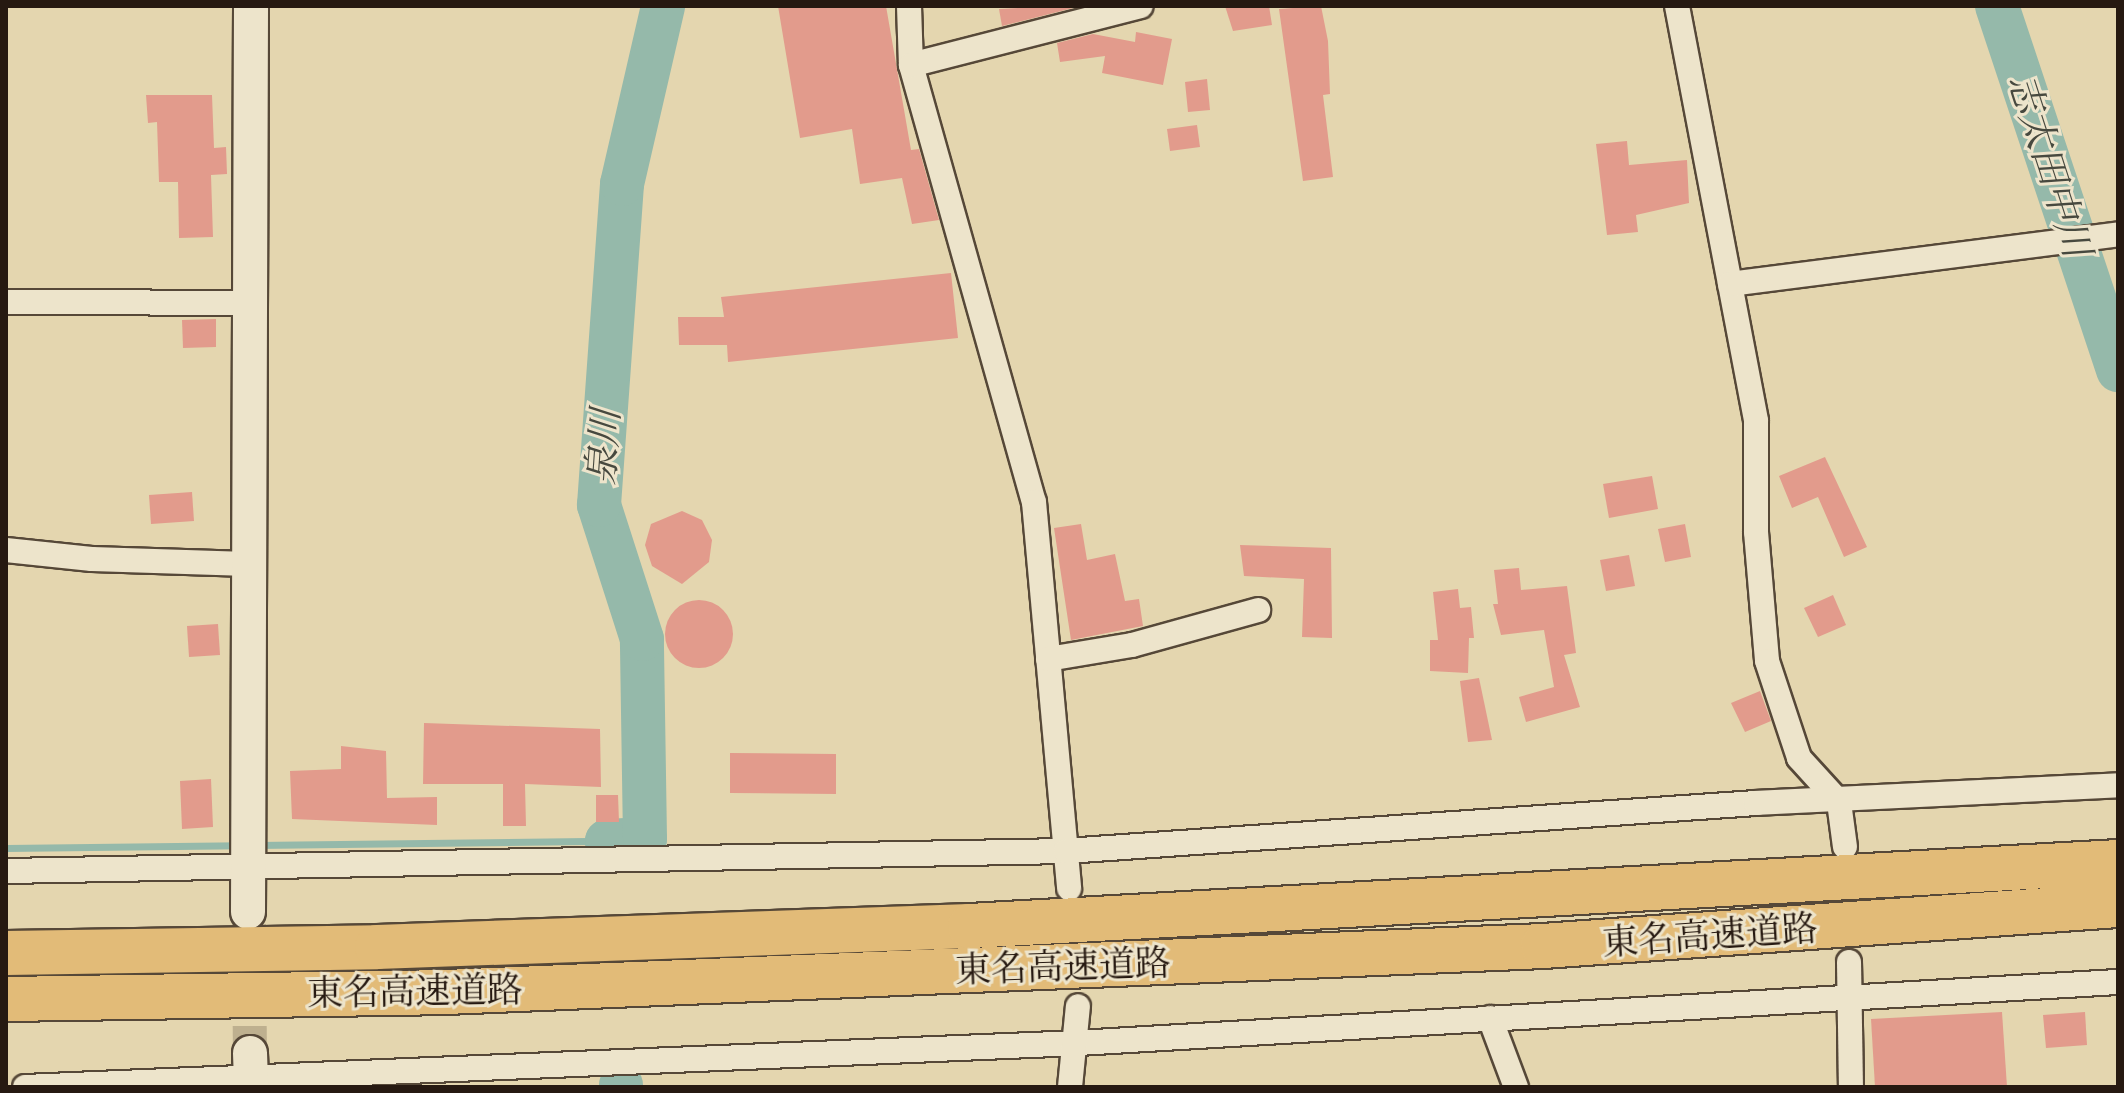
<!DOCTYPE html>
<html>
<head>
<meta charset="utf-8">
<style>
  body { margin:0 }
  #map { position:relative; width:2124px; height:1093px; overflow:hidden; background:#e4d6af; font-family:"EB Garamond","Noto Serif JP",serif }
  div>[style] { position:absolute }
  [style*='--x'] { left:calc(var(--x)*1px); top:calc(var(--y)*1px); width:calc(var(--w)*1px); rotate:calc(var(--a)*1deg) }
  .stream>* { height:7px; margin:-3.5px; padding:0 3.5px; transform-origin:3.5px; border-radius:3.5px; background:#95b9aa }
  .river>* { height:44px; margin:-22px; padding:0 22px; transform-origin:22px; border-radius:22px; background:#95b9aa }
  .building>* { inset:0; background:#e29b8c }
  .round { border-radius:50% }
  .secondary-tunnel>* { height:34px; margin-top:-17px; transform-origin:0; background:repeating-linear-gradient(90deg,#beb08f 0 34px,transparent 0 51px) }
  .roads { filter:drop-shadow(2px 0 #564838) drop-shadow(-2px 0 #564838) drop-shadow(0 2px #564838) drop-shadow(0 -2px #564838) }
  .street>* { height:24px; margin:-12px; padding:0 12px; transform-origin:12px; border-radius:12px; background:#ede4cb }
  .secondary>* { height:34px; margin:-17px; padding:0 17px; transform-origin:17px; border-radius:17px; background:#ede4cb }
  .highway>* { height:44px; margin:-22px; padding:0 22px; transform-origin:22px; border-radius:22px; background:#e2bb78 }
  span { translate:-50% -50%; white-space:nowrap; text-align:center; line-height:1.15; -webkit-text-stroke:6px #ede4cb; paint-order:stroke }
  .street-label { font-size:36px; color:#261911 }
  .water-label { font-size:38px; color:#47493f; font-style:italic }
  .frame { position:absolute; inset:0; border:8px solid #261911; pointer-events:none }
</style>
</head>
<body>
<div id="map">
  <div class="stream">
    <i style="--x:256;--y:845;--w:351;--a:-0.7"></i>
    <i style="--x:6;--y:848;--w:234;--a:-0.7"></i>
  </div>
  <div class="river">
    <i style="--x:1997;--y:6;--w:384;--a:71.6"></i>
    <i style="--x:608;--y:851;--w:10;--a:-96"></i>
    <i style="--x:607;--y:841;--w:38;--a:-3"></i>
    <i style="--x:645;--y:839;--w:200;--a:-90.9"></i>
    <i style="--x:642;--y:639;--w:141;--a:-107.8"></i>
    <i style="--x:599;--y:505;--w:322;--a:-85.9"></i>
    <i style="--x:622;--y:184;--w:183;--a:-77"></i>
    <i style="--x:621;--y:1085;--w:2;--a:90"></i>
  </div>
  <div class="building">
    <i style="clip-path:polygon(778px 6px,886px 6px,911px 150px,919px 149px,939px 220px,912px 224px,902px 178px,860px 184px,852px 129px,800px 138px)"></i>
    <i style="clip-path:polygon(1052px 6px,1081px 6px,1002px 26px,999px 9px)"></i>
    <i style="clip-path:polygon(1225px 6px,1269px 6px,1272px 25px,1233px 31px)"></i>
    <i style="clip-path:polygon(1321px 6px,1328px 41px,1330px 94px,1323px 95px,1333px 177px,1303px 181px,1279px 9px)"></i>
    <i style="clip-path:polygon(1136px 32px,1172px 39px,1163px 85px,1102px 73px,1105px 56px,1060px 62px,1057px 43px,1093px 34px,1135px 42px)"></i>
    <i style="clip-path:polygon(1207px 79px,1210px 110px,1188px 112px,1185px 82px)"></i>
    <i style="clip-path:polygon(146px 95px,212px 95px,214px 148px,226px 147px,227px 174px,211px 175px,213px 237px,179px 238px,178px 182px,159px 182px,157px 122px,148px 123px)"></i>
    <i style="clip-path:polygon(1197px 125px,1200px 147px,1170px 151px,1167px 129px)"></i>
    <i style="clip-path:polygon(1627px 141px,1629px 165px,1687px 160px,1689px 203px,1636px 215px,1638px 232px,1607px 235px,1596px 144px)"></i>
    <i style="clip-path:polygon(951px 273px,958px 338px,728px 362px,727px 345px,679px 345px,678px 317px,724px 317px,721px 297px)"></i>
    <i style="clip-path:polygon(216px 319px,216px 347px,183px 348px,182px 320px)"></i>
    <i style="clip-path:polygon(1825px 457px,1867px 547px,1844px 557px,1818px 497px,1792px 508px,1779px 476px)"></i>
    <i style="clip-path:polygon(1652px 476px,1658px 509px,1609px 518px,1603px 484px)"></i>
    <i style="clip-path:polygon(192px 492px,194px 521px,151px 524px,149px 495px)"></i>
    <i style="clip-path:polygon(682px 511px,702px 520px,712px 540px,709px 562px,682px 584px,652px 566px,645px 545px,651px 524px)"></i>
    <i style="clip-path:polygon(1081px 524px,1087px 560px,1115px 554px,1125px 601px,1139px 599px,1143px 626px,1071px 640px,1054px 528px)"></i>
    <i style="clip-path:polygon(1685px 524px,1691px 557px,1665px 562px,1658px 529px)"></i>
    <i style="clip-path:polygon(1240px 545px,1331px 548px,1332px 638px,1302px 637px,1304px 579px,1244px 576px)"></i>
    <i style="clip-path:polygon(1629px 555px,1635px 586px,1606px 591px,1600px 560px)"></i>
    <i style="clip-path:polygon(1519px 568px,1521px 590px,1567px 586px,1576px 653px,1564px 655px,1580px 707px,1526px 722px,1519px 697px,1554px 687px,1544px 630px,1501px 635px,1493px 604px,1498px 604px,1494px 570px)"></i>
    <i style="clip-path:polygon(1458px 589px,1460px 608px,1471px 607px,1474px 638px,1469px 638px,1468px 673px,1430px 671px,1430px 640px,1438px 640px,1433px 592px)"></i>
    <i style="clip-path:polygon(1833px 595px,1846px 625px,1818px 637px,1804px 608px)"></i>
    <i class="round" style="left:665px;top:600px;width:68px;height:68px"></i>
    <i style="clip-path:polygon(218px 624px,220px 655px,189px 657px,187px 626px)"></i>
    <i style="clip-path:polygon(1479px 678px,1492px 740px,1468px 742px,1460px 681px)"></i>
    <i style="clip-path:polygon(1760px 691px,1771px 721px,1745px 732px,1731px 703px)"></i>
    <i style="clip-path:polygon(424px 723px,600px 729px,601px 787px,525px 784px,526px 826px,503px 826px,503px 784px,423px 784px)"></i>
    <i style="clip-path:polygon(341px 746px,386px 751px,387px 798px,437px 797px,437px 825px,292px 819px,290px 771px,341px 769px)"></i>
    <i style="clip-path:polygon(730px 753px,836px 754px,836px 794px,730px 793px)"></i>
    <i style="clip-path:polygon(211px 779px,213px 827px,182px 829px,180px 781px)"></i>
    <i style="clip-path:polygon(596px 795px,618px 795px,619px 822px,596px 822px)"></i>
    <i style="clip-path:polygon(2002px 1012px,2007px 1087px,1875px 1087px,1871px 1019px)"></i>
    <i style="clip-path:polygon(2085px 1012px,2087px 1045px,2046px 1048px,2043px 1015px)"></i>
  </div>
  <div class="secondary-tunnel">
    <i style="--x:249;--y:924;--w:129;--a:89.6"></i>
  </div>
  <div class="roads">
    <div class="street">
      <i style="--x:909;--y:6;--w:59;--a:88.1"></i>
      <i style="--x:911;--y:65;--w:454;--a:74.3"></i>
      <i style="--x:1034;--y:502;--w:388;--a:84.8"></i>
      <i style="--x:1677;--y:6;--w:422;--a:79.2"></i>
      <i style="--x:1756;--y:421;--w:111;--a:90"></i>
      <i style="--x:1756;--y:532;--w:129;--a:85.1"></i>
      <i style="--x:1767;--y:661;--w:102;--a:71.7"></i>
      <i style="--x:1799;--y:758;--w:59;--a:47.7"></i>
      <i style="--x:1839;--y:802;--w:45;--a:82.4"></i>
      <i style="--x:911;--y:65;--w:237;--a:-14.4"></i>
      <i style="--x:1730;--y:284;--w:391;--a:-7.3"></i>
      <i style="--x:6;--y:302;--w:248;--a:0.2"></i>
      <i style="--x:6;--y:550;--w:86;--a:6"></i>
      <i style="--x:92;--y:559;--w:156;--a:1.8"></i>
      <i style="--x:1048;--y:659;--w:85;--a:-9.5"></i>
      <i style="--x:1132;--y:645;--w:131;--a:-15.5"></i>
      <i style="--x:6;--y:871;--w:1060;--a:-1.08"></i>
      <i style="--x:1066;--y:851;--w:692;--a:-3.98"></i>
      <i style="--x:1756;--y:803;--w:362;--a:-2.8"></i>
      <i style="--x:1849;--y:962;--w:125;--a:89.1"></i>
      <i style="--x:1490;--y:1018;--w:74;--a:69.4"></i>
      <i style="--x:25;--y:1087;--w:1054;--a:-2.39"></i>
      <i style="--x:1078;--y:1043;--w:1042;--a:-3.36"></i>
      <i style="--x:1070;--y:1087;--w:81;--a:-84.4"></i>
    </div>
    <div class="secondary">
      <i style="--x:248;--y:912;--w:906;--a:-89.81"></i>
      <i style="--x:250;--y:1053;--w:34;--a:88"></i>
    </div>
    <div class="highway">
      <i style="--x:6;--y:953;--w:371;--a:-0.9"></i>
      <i style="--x:377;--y:947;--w:593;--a:-2.03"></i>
      <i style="--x:970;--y:926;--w:1150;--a:-3.19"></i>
      <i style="--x:6;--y:999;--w:440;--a:-0.9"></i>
      <i style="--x:446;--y:992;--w:1098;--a:-2.4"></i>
      <i style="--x:1543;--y:946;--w:576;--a:-4.08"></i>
    </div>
  </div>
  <div class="street-label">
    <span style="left:1710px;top:935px;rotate:-4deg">東名高速道路</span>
    <span style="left:1063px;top:966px;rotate:-2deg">東名高速道路</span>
    <span style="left:415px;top:991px;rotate:-1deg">東名高速道路</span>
  </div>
  <div class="water-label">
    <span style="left:2050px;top:165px;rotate:72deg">志太田中川</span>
    <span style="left:603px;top:447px;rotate:-86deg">泉川</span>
  </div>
  <div class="frame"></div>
</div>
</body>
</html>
